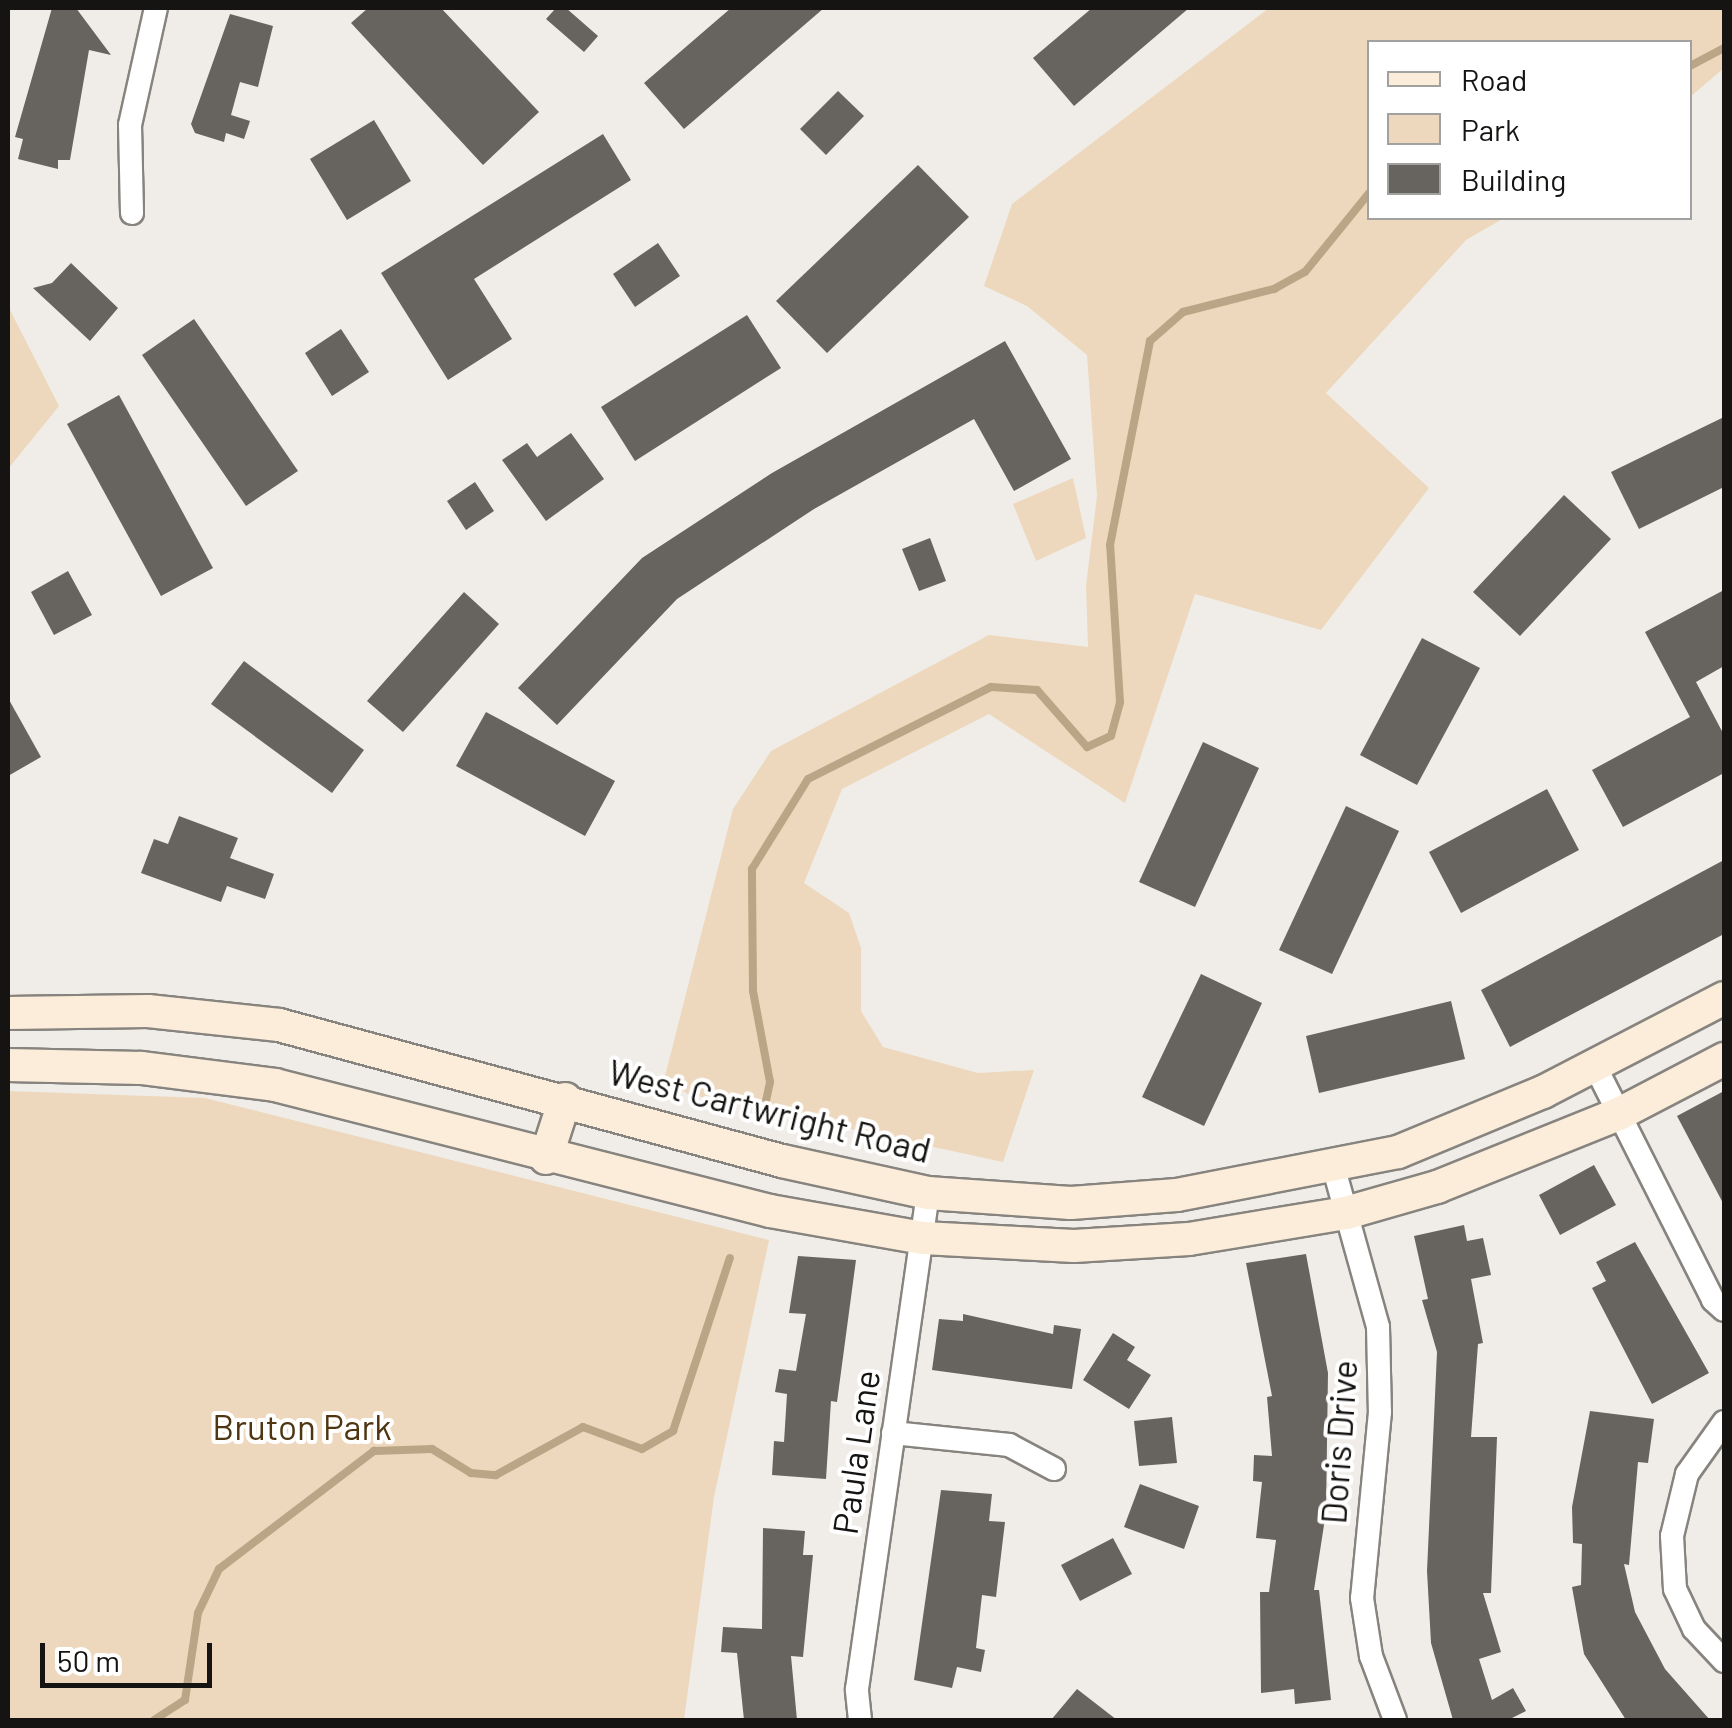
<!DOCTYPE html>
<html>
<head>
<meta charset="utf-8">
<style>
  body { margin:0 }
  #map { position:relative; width:1732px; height:1728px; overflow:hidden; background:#f0ede8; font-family:Barlow,sans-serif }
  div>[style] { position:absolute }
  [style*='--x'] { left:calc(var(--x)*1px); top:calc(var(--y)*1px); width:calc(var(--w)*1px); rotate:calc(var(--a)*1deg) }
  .green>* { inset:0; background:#edd8bd }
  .stream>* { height:8px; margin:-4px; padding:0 4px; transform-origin:4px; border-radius:4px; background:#bba587 }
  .building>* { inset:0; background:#67635f }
  .roads { filter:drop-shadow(2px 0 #87847f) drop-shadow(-2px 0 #87847f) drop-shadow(0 2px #87847f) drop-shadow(0 -2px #87847f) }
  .street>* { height:22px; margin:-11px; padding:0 11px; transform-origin:11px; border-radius:11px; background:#fff }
  .secondary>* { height:32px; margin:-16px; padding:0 16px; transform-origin:16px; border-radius:16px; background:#fcedda }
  span { translate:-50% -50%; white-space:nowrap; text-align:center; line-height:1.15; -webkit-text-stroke:8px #fff; paint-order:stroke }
  .street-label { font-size:35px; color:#151412 }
  .park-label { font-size:35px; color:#4f3611 }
  .frame { position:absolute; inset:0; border:10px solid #151412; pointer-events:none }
  .legend { position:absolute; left:1367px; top:40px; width:325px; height:180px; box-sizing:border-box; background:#fff; border:2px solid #a1a1a0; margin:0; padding:12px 18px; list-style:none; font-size:30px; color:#151412 }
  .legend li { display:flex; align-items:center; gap:20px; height:50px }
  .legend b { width:50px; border:2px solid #a1a1a0 }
  .scale { position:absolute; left:40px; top:1643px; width:172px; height:45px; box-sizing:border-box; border:5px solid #151412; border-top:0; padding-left:12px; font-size:30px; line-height:35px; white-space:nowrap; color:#151412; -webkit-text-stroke:8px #fff; paint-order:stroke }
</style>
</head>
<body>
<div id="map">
  <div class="green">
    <i style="clip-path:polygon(1269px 8px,1724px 8px,1724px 68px,1690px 97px,1690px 42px,1370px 42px,1370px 218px,1504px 218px,1466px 240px,1326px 393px,1429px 488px,1321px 630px,1195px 594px,1125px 803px,989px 714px,842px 789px,804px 883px,849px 913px,861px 948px,861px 1011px,883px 1047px,978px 1073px,1034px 1070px,1003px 1162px,688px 1094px,664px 1080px,733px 809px,771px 751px,989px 635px,1088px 647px,1086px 586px,1097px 496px,1087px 355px,1027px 306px,984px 286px,1012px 204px)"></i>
    <i style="clip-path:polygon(8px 306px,59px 406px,8px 469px)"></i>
    <i style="clip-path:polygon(1073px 478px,1086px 538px,1036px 561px,1013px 504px)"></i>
    <i style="clip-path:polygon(8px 1091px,205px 1098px,769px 1240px,714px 1497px,684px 1720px,8px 1720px)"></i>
  </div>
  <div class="stream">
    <i style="--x:1690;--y:66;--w:38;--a:-28"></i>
    <i style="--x:763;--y:1115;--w:34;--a:-78"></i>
    <i style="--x:770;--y:1082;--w:93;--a:-100.6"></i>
    <i style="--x:753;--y:991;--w:122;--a:-90.5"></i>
    <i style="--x:752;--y:869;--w:106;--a:-58.1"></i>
    <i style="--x:808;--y:779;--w:205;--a:-26.7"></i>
    <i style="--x:991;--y:687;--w:46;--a:3.7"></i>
    <i style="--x:1037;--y:690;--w:76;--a:48.7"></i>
    <i style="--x:1087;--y:747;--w:26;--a:-25"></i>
    <i style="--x:1111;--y:736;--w:35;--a:-75"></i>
    <i style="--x:1120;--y:702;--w:157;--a:-93.6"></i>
    <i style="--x:1110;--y:545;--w:208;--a:-78.9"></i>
    <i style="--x:1150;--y:341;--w:44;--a:-41.3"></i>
    <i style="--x:1183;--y:312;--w:94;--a:-14.2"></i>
    <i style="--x:1274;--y:289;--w:35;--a:-29"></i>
    <i style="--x:1305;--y:272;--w:103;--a:-50.9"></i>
    <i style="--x:154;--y:1720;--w:37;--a:-33"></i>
    <i style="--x:185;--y:1700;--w:88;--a:-81.5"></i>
    <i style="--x:198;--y:1613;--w:49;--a:-64.5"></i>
    <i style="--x:219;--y:1569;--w:195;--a:-37.3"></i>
    <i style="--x:374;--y:1451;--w:58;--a:-2"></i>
    <i style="--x:432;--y:1449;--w:46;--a:31.6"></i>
    <i style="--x:471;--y:1473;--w:25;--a:5"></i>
    <i style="--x:496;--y:1475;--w:99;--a:-28.9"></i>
    <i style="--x:583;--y:1427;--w:63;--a:20.4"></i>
    <i style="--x:642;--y:1449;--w:36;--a:-30"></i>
    <i style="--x:673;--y:1431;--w:182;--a:-71.8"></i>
  </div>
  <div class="building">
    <i style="clip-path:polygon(52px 8px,76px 8px,111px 55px,89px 50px,70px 160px,58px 160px,58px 169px,18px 159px,23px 139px,15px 137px)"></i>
    <i style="clip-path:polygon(368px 8px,441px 8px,539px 112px,483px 165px,351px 23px)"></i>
    <i style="clip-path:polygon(556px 8px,566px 8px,598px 36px,584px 52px,546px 19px)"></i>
    <i style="clip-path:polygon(731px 8px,824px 8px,684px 129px,644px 83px)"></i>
    <i style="clip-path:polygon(1092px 8px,1189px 8px,1074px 106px,1033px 58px)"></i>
    <i style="clip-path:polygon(230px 14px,273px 26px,258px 87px,240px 82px,231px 115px,250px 121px,244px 139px,226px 133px,224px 142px,195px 133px,191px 124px)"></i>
    <i style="clip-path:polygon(838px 91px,864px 116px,826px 155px,800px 129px)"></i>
    <i style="clip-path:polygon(374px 120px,411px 181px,347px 220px,310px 159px)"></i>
    <i style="clip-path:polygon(603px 134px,631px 180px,474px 279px,512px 339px,448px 380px,381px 273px)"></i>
    <i style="clip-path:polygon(918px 165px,969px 217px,827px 353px,776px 301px)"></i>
    <i style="clip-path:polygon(658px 243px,680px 276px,635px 307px,613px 274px)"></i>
    <i style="clip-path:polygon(71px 263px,118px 308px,90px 341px,33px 288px,52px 283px)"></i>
    <i style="clip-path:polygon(747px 315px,781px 368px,635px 461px,601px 407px)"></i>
    <i style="clip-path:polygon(194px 319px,298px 471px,246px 506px,142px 355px)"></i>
    <i style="clip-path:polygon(341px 329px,369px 372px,332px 396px,305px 353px)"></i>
    <i style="clip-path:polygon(1005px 341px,1071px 459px,1014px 491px,974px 419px,814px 509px,677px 599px,557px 725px,518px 688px,642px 558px,772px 473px)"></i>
    <i style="clip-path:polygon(119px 395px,213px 568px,161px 596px,67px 424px)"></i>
    <i style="clip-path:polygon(1724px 417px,1724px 487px,1639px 529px,1611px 472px)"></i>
    <i style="clip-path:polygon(571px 433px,604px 479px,546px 521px,502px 460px,527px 443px,537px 457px)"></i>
    <i style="clip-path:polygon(475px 482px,494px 511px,466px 530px,447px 501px)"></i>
    <i style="clip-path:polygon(1564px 495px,1611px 539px,1520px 636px,1473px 592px)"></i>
    <i style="clip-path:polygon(930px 538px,946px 581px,919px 591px,902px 549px)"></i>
    <i style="clip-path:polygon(68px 571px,92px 615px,54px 635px,31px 592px)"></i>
    <i style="clip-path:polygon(1724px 590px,1724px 666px,1696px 682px,1724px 735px,1724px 773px,1623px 827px,1592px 770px,1690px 717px,1645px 632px)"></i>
    <i style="clip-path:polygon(464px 592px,499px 624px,403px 732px,367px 701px)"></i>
    <i style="clip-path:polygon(1422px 638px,1480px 668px,1417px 785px,1360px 755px)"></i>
    <i style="clip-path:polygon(244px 661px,364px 750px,332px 793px,211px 704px)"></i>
    <i style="clip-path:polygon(8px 698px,41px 757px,8px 776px)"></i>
    <i style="clip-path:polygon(486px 712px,615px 781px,585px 836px,456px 766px)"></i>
    <i style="clip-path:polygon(1203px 742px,1259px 768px,1195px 907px,1139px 882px)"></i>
    <i style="clip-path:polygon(1547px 789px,1579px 850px,1461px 913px,1429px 852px)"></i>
    <i style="clip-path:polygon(1346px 806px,1399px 831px,1332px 974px,1279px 950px)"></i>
    <i style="clip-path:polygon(179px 816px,238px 838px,230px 858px,274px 874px,265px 899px,227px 886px,221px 902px,141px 873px,154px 839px,168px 844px)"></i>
    <i style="clip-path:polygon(1724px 860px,1724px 934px,1510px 1047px,1481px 990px)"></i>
    <i style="clip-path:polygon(1201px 974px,1262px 1003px,1204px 1126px,1142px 1097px)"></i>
    <i style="clip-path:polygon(1451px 1001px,1465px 1059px,1319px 1093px,1306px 1036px)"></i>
    <i style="clip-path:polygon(1724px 1091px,1724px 1205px,1677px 1116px)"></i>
    <i style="clip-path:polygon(1594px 1165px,1616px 1205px,1560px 1235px,1539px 1195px)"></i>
    <i style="clip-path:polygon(1464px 1225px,1467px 1241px,1483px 1238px,1491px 1275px,1471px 1279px,1483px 1343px,1478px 1344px,1471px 1437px,1497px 1437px,1491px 1593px,1483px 1593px,1501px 1652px,1479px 1659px,1492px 1700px,1513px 1688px,1526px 1711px,1508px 1720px,1453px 1720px,1431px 1643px,1427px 1571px,1437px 1352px,1422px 1300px,1428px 1299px,1414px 1236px)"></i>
    <i style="clip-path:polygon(1635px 1242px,1709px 1373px,1652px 1404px,1592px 1288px,1606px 1281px,1596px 1262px)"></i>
    <i style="clip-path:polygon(1306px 1254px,1328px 1373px,1326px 1512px,1314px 1590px,1319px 1590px,1331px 1700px,1295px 1704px,1294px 1689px,1261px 1693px,1260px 1592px,1269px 1592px,1276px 1540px,1256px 1538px,1262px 1482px,1253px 1481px,1254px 1455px,1272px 1456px,1267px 1397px,1272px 1396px,1246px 1263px)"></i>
    <i style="clip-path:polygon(798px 1256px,856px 1260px,837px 1402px,831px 1401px,826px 1479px,772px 1475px,774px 1441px,784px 1442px,787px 1394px,775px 1392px,779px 1369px,796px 1371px,806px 1314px,789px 1313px)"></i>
    <i style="clip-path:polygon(963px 1314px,1053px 1334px,1054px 1325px,1081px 1329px,1072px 1389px,932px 1370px,939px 1319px,963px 1321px)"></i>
    <i style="clip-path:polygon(1113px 1333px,1135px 1347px,1127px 1360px,1151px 1375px,1129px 1409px,1083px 1380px)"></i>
    <i style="clip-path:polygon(1590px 1411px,1654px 1419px,1648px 1463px,1638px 1462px,1629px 1565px,1624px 1564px,1635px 1612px,1665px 1669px,1710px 1720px,1626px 1720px,1584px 1654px,1572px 1587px,1581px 1585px,1582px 1544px,1573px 1543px,1572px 1507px)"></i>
    <i style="clip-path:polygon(1172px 1417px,1177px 1463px,1139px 1466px,1134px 1421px)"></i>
    <i style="clip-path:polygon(1140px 1484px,1199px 1506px,1184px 1549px,1124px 1527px)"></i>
    <i style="clip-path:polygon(941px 1490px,992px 1494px,989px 1521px,1005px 1522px,996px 1597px,982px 1595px,976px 1648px,985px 1650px,981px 1672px,957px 1667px,952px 1688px,914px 1680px)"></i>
    <i style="clip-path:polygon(763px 1528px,805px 1531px,803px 1555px,813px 1555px,803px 1657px,791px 1656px,797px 1720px,744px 1720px,737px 1653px,721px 1652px,723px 1627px,762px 1629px)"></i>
    <i style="clip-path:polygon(1113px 1538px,1132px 1574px,1080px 1601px,1061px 1565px)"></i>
    <i style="clip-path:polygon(1077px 1689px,1117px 1720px,1051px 1720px)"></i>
  </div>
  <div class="roads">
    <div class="street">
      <i style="--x:132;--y:213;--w:88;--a:-91.3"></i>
      <i style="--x:130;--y:125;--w:120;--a:-77.5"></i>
      <i style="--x:1595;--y:1066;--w:262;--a:63.2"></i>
      <i style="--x:1713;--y:1300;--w:15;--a:42"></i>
      <i style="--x:1334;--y:1169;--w:164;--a:74.4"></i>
      <i style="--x:1378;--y:1327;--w:85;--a:88.7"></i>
      <i style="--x:1380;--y:1412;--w:187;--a:95.5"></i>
      <i style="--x:1362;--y:1598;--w:59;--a:81.2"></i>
      <i style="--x:1371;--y:1656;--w:68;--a:69.4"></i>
      <i style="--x:1724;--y:1422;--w:64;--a:125.4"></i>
      <i style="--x:1687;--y:1474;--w:64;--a:103.6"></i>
      <i style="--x:1672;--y:1536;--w:53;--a:86.8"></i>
      <i style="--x:1675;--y:1589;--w:44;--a:64.6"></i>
      <i style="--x:1694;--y:1629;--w:44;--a:46.8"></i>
      <i style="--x:893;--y:1433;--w:117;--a:5.9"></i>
      <i style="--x:1009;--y:1445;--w:51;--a:28.1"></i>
      <i style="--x:860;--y:1720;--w:31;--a:-96"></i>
      <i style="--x:857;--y:1689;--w:501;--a:-81.85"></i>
    </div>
    <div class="secondary">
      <i style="--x:8;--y:1013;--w:140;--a:-0.8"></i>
      <i style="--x:148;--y:1011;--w:132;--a:6.1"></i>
      <i style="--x:279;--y:1025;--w:521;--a:15.13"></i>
      <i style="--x:782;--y:1161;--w:149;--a:12.4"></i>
      <i style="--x:928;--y:1193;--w:143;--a:4"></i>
      <i style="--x:1071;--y:1203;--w:106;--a:-4.3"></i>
      <i style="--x:1177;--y:1195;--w:225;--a:-11"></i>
      <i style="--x:1398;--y:1152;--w:157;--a:-22.5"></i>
      <i style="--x:1543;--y:1092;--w:204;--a:-27.4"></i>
      <i style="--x:8;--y:1065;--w:133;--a:1.3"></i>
      <i style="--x:141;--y:1068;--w:135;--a:7.2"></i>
      <i style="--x:275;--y:1085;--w:511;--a:14.28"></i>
      <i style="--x:770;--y:1211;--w:155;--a:10"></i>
      <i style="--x:923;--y:1238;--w:151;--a:3"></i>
      <i style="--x:1074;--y:1246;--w:115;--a:-3.5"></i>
      <i style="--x:1189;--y:1239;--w:159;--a:-9.4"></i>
      <i style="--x:1346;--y:1213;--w:95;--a:-15.9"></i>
      <i style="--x:1437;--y:1187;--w:196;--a:-21.9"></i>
      <i style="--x:1619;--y:1114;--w:119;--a:-27.6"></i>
      <i style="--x:546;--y:1158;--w:62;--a:-72.1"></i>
    </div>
  </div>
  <div class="street-label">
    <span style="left:770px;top:1110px;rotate:14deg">West Cartwright Road</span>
    <span style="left:1338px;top:1442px;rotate:-86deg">Doris Drive</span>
    <span style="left:855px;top:1452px;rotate:-82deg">Paula Lane</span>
  </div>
  <div class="park-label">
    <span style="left:302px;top:1426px">Bruton Park</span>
  </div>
  <div class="frame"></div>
  <ul class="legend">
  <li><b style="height:12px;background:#fcedda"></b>Road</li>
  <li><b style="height:28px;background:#edd8bd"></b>Park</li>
  <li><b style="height:28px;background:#67635f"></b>Building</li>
  </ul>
  <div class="scale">50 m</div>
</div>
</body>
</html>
